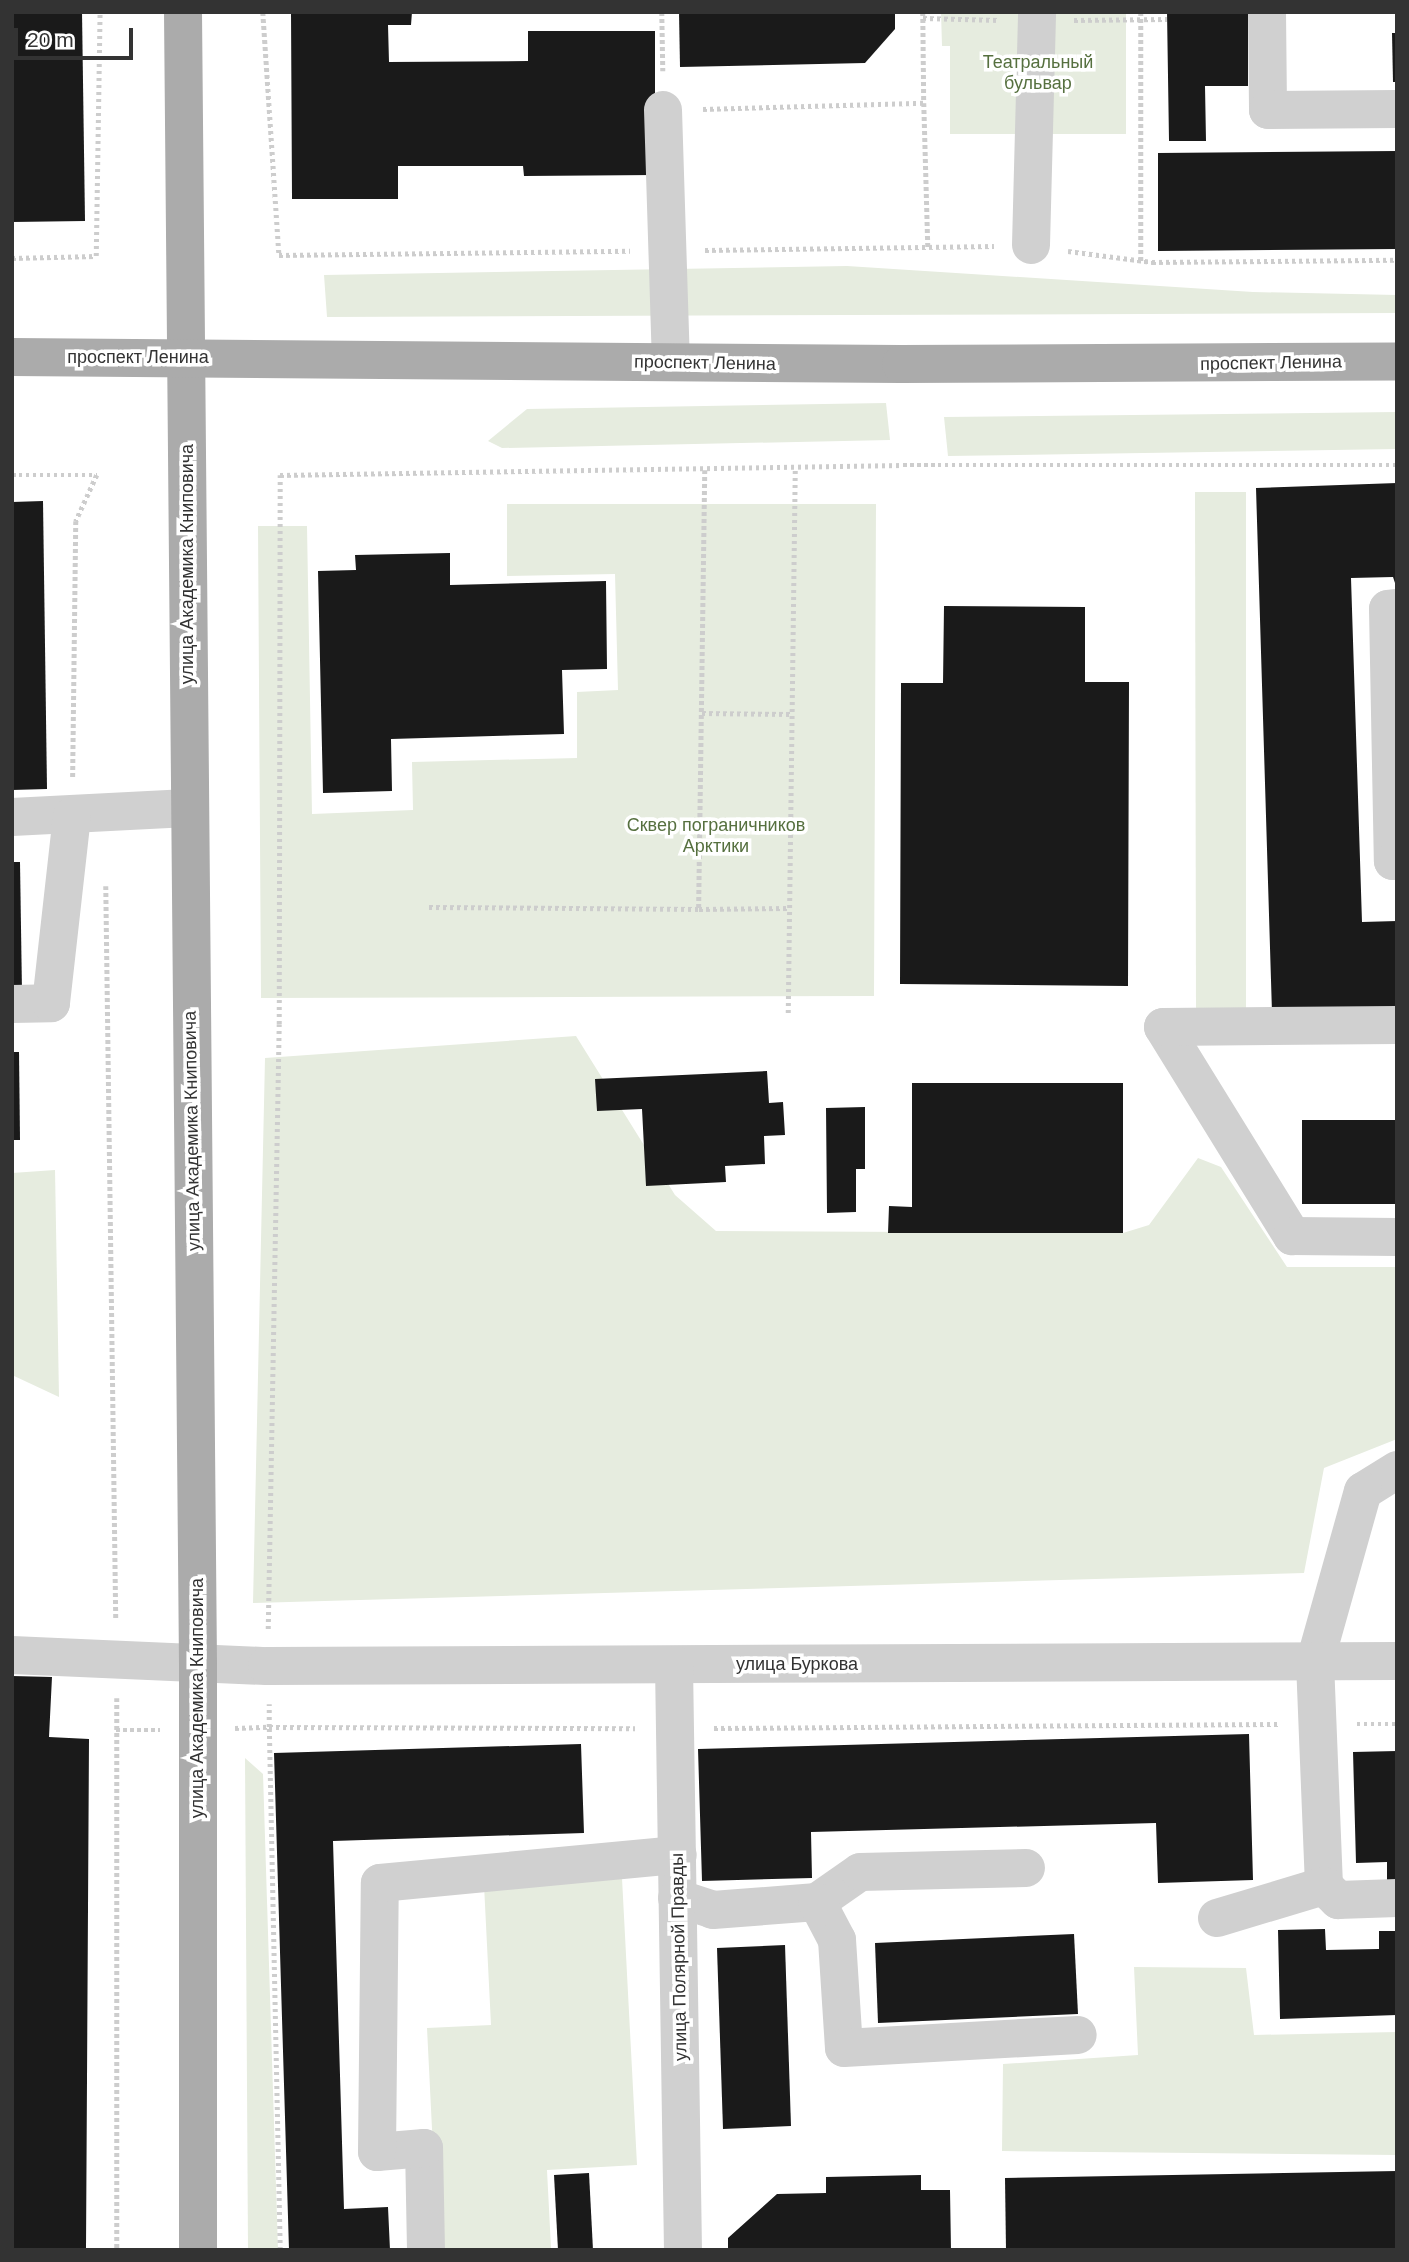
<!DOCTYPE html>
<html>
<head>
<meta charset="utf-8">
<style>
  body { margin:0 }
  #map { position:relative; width:1409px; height:2262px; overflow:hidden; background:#fff; font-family:Arial,sans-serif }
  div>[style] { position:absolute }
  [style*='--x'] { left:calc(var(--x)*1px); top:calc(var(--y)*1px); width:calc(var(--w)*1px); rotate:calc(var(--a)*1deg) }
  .green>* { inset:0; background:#e6ecdf }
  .building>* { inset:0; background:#1a1a1a }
  .path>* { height:4.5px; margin-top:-2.25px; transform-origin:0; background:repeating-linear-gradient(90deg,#cdcdcd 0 3.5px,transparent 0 7px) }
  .minor>* { height:38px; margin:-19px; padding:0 19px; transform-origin:19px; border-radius:19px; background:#d0d0d0 }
  .major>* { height:38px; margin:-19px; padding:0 19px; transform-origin:19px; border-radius:19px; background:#ababab }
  span { translate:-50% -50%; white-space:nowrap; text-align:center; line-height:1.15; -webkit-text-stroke:7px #fff; paint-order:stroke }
  .park-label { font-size:18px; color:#56703f }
  .street-label { font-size:18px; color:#333 }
  .frame { position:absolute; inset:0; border:14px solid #333; pointer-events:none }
  .scale { position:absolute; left:14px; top:28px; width:119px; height:32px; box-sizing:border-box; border:4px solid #333; border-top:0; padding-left:9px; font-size:21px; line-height:24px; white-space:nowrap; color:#333; -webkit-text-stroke:5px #fff; paint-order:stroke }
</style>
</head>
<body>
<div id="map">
  <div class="green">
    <i style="clip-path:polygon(941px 12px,1126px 12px,1126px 134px,950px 134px,950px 46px,942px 46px)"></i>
    <i style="clip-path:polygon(847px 266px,1253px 292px,1397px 295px,1397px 313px,327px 317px,324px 275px)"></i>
    <i style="clip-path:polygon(886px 403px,890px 440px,502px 448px,488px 441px,527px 409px)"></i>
    <i style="clip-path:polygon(1397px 412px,1397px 449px,948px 456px,944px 417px)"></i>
    <i style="clip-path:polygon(1195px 492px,1246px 492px,1246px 1012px,1196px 1012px)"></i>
    <i style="clip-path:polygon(507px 504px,876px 504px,874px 996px,261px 998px,258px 526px,307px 526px,312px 814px,413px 810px,412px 762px,577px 758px,577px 692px,618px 690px,615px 574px,507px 576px)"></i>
    <i style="clip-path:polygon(576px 1036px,675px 1195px,716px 1231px,1123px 1233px,1149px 1225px,1198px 1158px,1221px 1167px,1287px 1267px,1397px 1267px,1397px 1439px,1324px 1468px,1304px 1573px,253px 1603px,265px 1058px)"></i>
    <i style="clip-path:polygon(55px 1170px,59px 1397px,12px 1375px,12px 1173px)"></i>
    <i style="clip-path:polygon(245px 1758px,263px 1774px,278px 2250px,248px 2250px)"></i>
    <i style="clip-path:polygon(622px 1878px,637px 2165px,547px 2170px,551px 2248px,438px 2250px,427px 2028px,491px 2025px,484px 1885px)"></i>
    <i style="clip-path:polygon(1134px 1967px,1246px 1968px,1254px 2035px,1397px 2032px,1397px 2155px,1002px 2151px,1003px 2064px,1138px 2055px)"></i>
  </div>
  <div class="building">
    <i style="clip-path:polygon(12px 12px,82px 12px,85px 221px,12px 222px)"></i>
    <i style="clip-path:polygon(291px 12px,412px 12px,411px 25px,388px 25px,389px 62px,528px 61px,528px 31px,655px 31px,655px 175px,524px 176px,523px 166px,398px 166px,398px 199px,292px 199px)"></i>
    <i style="clip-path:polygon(679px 12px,895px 12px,895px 29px,865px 63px,680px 67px)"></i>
    <i style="clip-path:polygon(1167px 12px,1248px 12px,1248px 86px,1205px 86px,1206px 141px,1169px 141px)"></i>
    <i style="clip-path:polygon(1392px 33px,1397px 33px,1397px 82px,1393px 82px)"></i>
    <i style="clip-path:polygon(1397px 151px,1397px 249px,1158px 251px,1158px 153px)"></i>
    <i style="clip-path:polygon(1397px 483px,1397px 589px,1393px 577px,1351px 578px,1362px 922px,1397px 921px,1397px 1009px,1272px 1013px,1256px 488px)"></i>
    <i style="clip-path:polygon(43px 501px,47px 789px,12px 790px,12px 502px)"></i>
    <i style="clip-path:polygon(450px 553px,450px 585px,606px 581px,607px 669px,562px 670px,564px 734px,391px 739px,392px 791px,323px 793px,318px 571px,356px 570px,355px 555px)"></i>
    <i style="clip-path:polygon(944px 606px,1085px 607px,1085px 682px,1129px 682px,1128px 986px,900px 984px,901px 683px,943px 683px)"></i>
    <i style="clip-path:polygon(12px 862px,20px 862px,22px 993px,12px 993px)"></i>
    <i style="clip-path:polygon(12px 1052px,19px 1052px,20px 1140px,12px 1140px)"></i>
    <i style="clip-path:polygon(767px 1071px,769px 1103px,783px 1102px,785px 1135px,764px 1136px,765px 1164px,725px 1166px,726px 1182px,646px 1186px,642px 1109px,597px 1111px,595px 1079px)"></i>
    <i style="clip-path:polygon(912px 1083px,1123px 1083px,1123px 1233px,888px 1233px,889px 1206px,912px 1207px)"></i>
    <i style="clip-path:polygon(865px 1107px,865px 1169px,856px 1169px,856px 1212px,827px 1213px,826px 1108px)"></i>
    <i style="clip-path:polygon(1302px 1120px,1397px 1120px,1397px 1204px,1302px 1204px)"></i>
    <i style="clip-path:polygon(12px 1676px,52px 1677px,49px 1737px,89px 1739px,86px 2250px,12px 2250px)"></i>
    <i style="clip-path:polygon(1249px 1734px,1253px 1880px,1158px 1883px,1156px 1823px,811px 1832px,812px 1878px,702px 1881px,698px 1749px)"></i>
    <i style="clip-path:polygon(581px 1744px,584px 1833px,333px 1841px,344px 2209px,388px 2207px,390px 2250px,289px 2250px,274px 1753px)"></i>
    <i style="clip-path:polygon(1397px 1751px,1397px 1884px,1387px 1885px,1387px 1862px,1356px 1863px,1353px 1752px)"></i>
    <i style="clip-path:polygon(1325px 1929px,1326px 1950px,1379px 1949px,1379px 1931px,1397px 1931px,1397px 2015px,1280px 2019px,1278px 1930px)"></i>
    <i style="clip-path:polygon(1074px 1934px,1078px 2014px,878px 2023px,875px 1943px)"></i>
    <i style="clip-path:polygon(785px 1945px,791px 2126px,723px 2129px,717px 1948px)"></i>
    <i style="clip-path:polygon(1397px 2171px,1397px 2250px,1006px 2250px,1005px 2178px)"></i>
    <i style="clip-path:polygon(589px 2173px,593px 2250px,558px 2250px,554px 2175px)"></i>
    <i style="clip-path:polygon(921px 2175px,921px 2190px,950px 2190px,951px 2250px,728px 2250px,728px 2238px,777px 2194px,826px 2193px,826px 2177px)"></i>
  </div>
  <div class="path">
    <i style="--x:263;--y:12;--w:244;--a:86.2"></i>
    <i style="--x:279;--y:255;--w:351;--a:-0.7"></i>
    <i style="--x:662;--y:12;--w:59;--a:89"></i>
    <i style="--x:923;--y:12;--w:91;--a:89.4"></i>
    <i style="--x:1141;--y:12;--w:249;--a:90"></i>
    <i style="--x:923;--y:18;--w:76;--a:1.5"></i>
    <i style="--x:1074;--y:20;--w:93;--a:-0.6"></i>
    <i style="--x:703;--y:109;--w:221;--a:-1.6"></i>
    <i style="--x:924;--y:103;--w:145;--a:88.4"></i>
    <i style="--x:705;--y:250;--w:289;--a:-0.8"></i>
    <i style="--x:1068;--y:251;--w:85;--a:7.5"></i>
    <i style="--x:1152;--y:262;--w:245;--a:-0.5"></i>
    <i style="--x:12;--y:258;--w:84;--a:-1.4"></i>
    <i style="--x:96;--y:256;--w:244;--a:-89.1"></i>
    <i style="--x:705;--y:470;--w:439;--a:90.8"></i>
    <i style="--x:699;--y:909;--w:90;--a:-0.6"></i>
    <i style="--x:12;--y:475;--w:85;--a:0"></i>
    <i style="--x:97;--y:475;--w:51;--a:114.5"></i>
    <i style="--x:76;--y:521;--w:256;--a:90.7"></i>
    <i style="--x:702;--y:713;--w:90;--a:0.6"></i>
    <i style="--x:106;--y:886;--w:733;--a:89.22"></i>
    <i style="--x:429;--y:907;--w:270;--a:0.4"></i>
    <i style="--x:788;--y:1013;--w:544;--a:-89.26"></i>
    <i style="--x:268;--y:1629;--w:605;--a:-88.96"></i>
    <i style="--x:279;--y:1024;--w:549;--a:-89.9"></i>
    <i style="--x:280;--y:475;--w:623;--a:-0.92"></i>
    <i style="--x:903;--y:465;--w:494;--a:0"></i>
    <i style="--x:117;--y:1698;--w:552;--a:90"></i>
    <i style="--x:1357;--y:1724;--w:40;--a:0"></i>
    <i style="--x:235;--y:1728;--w:34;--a:-2"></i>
    <i style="--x:269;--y:1727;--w:23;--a:-90"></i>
    <i style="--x:714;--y:1728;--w:565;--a:-0.41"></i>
    <i style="--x:116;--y:1730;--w:44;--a:0"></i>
    <i style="--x:280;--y:2250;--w:523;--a:-91.2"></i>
    <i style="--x:269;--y:1727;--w:366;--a:0.2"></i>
  </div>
  <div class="minor">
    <i style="--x:1267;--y:12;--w:98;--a:89.4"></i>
    <i style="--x:1268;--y:110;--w:129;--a:-0.4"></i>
    <i style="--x:663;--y:110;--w:252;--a:88.2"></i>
    <i style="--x:1031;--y:245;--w:233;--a:-88.5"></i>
    <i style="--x:1397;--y:608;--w:9;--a:174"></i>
    <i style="--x:1388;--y:609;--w:252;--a:88.9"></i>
    <i style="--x:1393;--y:861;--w:4;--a:0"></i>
    <i style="--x:12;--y:817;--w:176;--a:-2.9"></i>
    <i style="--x:12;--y:1004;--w:39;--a:-1"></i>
    <i style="--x:51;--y:1003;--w:188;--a:-83.6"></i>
    <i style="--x:1163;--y:1027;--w:246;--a:58.3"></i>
    <i style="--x:1292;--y:1236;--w:105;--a:0.5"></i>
    <i style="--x:1163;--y:1027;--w:234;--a:-0.5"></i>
    <i style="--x:1397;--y:1470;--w:40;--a:148"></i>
    <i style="--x:1363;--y:1491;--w:178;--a:105.7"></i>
    <i style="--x:1315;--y:1662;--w:224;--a:87.7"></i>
    <i style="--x:1324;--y:1886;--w:20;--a:45"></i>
    <i style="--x:1338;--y:1900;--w:59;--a:-1.9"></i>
    <i style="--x:12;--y:1655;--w:255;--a:2.5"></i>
    <i style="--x:267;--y:1666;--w:1130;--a:-0.25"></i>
    <i style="--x:674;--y:1665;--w:585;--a:89.12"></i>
    <i style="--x:677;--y:1898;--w:38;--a:18"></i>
    <i style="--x:713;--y:1910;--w:104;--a:-4.4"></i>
    <i style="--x:817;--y:1902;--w:52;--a:-34.9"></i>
    <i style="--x:860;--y:1872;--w:166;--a:-1.4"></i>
    <i style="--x:817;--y:1902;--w:43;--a:62.2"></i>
    <i style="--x:837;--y:1940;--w:108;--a:86.3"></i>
    <i style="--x:844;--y:2048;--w:234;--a:-3.2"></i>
    <i style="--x:1217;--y:1918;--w:112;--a:-16.7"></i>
    <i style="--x:426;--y:2250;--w:102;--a:-91.1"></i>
    <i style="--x:424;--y:2148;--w:47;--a:175.1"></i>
    <i style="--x:377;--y:2152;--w:269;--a:-89.4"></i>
    <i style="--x:380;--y:1883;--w:299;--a:-5.4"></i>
  </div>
  <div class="major">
    <i style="--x:183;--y:12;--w:1652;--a:89.48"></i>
    <i style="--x:198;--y:1664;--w:586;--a:90"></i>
    <i style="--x:12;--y:357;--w:889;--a:0.45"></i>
    <i style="--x:901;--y:364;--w:496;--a:-0.3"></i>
  </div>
  <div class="park-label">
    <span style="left:1038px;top:73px">Театральный<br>бульвар</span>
    <span style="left:716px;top:836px">Сквер пограничников<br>Арктики</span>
  </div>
  <div class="street-label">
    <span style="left:138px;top:357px">проспект Ленина</span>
    <span style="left:705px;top:363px;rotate:1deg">проспект Ленина</span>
    <span style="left:1271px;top:363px;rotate:-1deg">проспект Ленина</span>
    <span style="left:187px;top:564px;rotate:-90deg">улица Академика Книповича</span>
    <span style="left:192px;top:1131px;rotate:-91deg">улица Академика Книповича</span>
    <span style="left:797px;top:1664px">улица Буркова</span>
    <span style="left:197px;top:1698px;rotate:-90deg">улица Академика Книповича</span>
    <span style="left:679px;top:1957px;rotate:-91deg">улица Полярной Правды</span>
  </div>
  <div class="frame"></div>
  <div class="scale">20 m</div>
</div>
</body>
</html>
